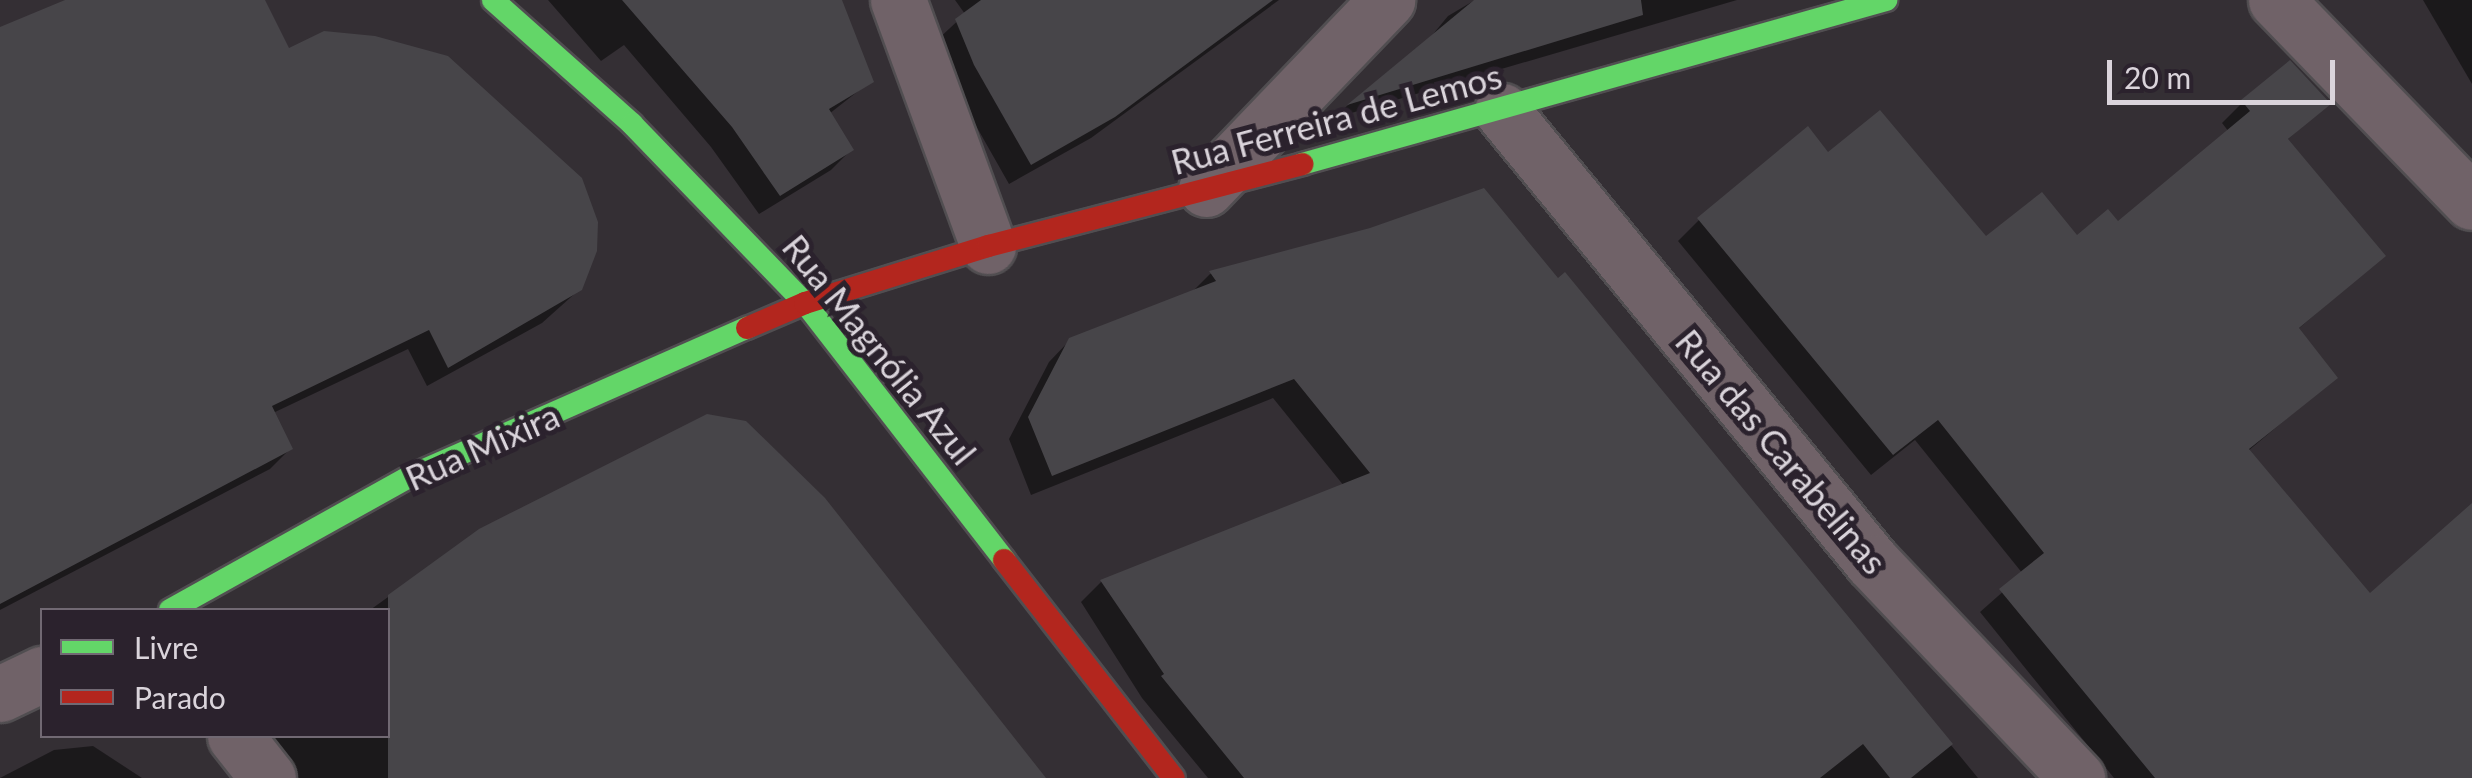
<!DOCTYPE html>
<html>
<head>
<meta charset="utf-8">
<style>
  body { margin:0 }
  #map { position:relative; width:2472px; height:778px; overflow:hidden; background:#342f34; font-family:Lato,sans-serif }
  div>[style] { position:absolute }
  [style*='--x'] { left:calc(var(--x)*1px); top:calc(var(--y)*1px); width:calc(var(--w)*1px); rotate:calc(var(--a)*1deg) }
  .shadow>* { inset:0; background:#0007 }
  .building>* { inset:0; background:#474549 }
  .roads { filter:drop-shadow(2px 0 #514e51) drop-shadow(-2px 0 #514e51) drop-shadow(0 2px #514e51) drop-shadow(0 -2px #514e51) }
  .street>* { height:55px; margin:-27.5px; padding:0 27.5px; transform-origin:27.5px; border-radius:27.5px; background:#706268 }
  .fast>* { height:22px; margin:-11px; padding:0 11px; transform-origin:11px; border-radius:11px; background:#63d668 }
  .jam>* { height:22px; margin:-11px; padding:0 11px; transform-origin:11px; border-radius:11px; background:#b3261e }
  span { translate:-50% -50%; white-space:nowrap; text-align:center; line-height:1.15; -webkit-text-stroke:10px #2b222d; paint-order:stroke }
  .street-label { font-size:35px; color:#dad4db }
  .legend { position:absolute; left:40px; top:608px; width:350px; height:130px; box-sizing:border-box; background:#2b222d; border:2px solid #716973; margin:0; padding:12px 18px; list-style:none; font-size:30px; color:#dad4db }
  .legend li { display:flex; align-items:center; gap:20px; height:50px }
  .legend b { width:50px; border:2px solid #716973 }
  .scale { position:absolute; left:2107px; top:60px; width:228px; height:45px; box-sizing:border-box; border:5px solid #dad4db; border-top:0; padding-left:12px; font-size:30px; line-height:35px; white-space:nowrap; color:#dad4db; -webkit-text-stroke:8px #2b222d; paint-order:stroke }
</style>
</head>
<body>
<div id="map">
  <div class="shadow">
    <i style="clip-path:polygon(72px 0,262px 0,289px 51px,580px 289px,542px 323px,427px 386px,408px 349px,273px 413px,290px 449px,270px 469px,0 610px,0 73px)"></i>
    <i style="clip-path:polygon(548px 0,841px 0,871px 81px,829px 114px,851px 150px,831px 170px,759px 214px,711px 147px,624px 45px,601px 61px)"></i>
    <i style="clip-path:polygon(955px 0,1279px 0,1091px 138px,1009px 184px,954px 87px,935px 42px,965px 14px)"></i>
    <i style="clip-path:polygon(1475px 0,1737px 0,1331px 119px,1429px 39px,1448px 16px)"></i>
    <i style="clip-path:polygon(2423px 0,2472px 0,2472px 84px)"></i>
    <i style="clip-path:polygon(2243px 102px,2327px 104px,2286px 141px,2383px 256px,2297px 330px,2335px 378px,2248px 451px,2369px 596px,2472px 507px,2472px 778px,2114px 778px,1980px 612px,2023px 574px,1915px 440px,1871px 475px,1678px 241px,1699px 220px,1828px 155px,1986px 239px,2077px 239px,2118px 225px,2229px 132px,2222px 123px)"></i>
    <i style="clip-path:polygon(1371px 230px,1558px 281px,1565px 275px,1978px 778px,1208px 778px,1142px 698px,1081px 602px,1101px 582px,1344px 486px,1273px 398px,1031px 495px,1009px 439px,1049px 362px,1070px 340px,1191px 293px,1210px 274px)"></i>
    <i style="clip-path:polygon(480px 531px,1043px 778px,277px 778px,243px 736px,388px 736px,388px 610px,370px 610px)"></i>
    <i style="clip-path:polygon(93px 746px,142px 778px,0 778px,54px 750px)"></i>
  </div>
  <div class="building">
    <i style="clip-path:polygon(65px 0,265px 0,289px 48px,324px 31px,375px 36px,448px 56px,582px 178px,598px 222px,597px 251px,582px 290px,448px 368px,429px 330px,272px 406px,293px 449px,0 604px,0 27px)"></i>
    <i style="clip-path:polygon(622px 0,842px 0,874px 82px,829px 109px,854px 150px,780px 196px,732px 127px)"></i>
    <i style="clip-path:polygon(981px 0,1273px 0,1115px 117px,1031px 165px,974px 65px,955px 19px)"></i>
    <i style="clip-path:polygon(1474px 0,1641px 0,1643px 15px,1347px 105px)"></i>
    <i style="clip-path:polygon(2290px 60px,2331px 104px,2288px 139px,2386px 256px,2299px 328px,2338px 378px,2249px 449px,2370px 593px,2472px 503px,2472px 778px,2155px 778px,1999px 589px,2044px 553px,1938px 420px,1893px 455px,1697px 218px,1808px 126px,1828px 152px,1880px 110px,1986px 236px,2042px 192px,2077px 235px,2108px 209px,2118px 221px,2250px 111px,2241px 100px)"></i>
    <i style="clip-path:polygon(1484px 188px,1558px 278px,1565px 272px,1953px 744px,1911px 778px,1890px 778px,1863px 744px,1820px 778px,1244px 778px,1161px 676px,1164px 674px,1100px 580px,1370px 473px,1294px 379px,1052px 476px,1028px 417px,1069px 338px,1216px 281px,1209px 271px,1370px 228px)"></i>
    <i style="clip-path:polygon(707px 414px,746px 421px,825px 498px,1046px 778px,388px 778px,388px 595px,479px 529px)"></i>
  </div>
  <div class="roads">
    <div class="street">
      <i style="--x:898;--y:0;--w:262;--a:69.9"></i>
      <i style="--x:2276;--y:0;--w:281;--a:45.9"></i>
      <i style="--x:1502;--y:111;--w:583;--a:50.63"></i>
      <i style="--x:1872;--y:562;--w:298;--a:46.5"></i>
      <i style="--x:1206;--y:189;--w:262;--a:-46.2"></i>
      <i style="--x:0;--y:694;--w:47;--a:-25.5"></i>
      <i style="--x:235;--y:736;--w:53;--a:51.8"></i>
    </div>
    <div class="fast">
      <i style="--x:493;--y:0;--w:186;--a:41.7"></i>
      <i style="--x:632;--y:124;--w:249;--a:46"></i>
      <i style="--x:805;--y:303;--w:325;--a:52.2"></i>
      <i style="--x:1302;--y:164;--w:607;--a:-15.69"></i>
      <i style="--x:170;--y:610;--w:278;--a:-29.1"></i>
      <i style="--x:413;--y:475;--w:365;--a:-23.8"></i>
    </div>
    <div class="jam">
      <i style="--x:747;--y:328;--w:63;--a:-23.3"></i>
      <i style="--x:805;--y:303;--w:192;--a:-17.3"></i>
      <i style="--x:988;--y:246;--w:325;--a:-14.6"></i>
      <i style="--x:1004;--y:560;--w:276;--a:52.1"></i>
    </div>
  </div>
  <div class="street-label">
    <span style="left:1336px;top:118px;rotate:-15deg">Rua Ferreira de Lemos</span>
    <span style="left:880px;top:349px;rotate:51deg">Rua Magnólia Azul</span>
    <span style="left:482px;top:446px;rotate:-24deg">Rua Mixira</span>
    <span style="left:1782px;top:451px;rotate:50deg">Rua das Carabelinas</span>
  </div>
  <ul class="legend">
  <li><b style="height:12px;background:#63d668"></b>Livre</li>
  <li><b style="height:12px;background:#b3261e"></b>Parado</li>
  </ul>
  <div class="scale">20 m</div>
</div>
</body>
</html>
